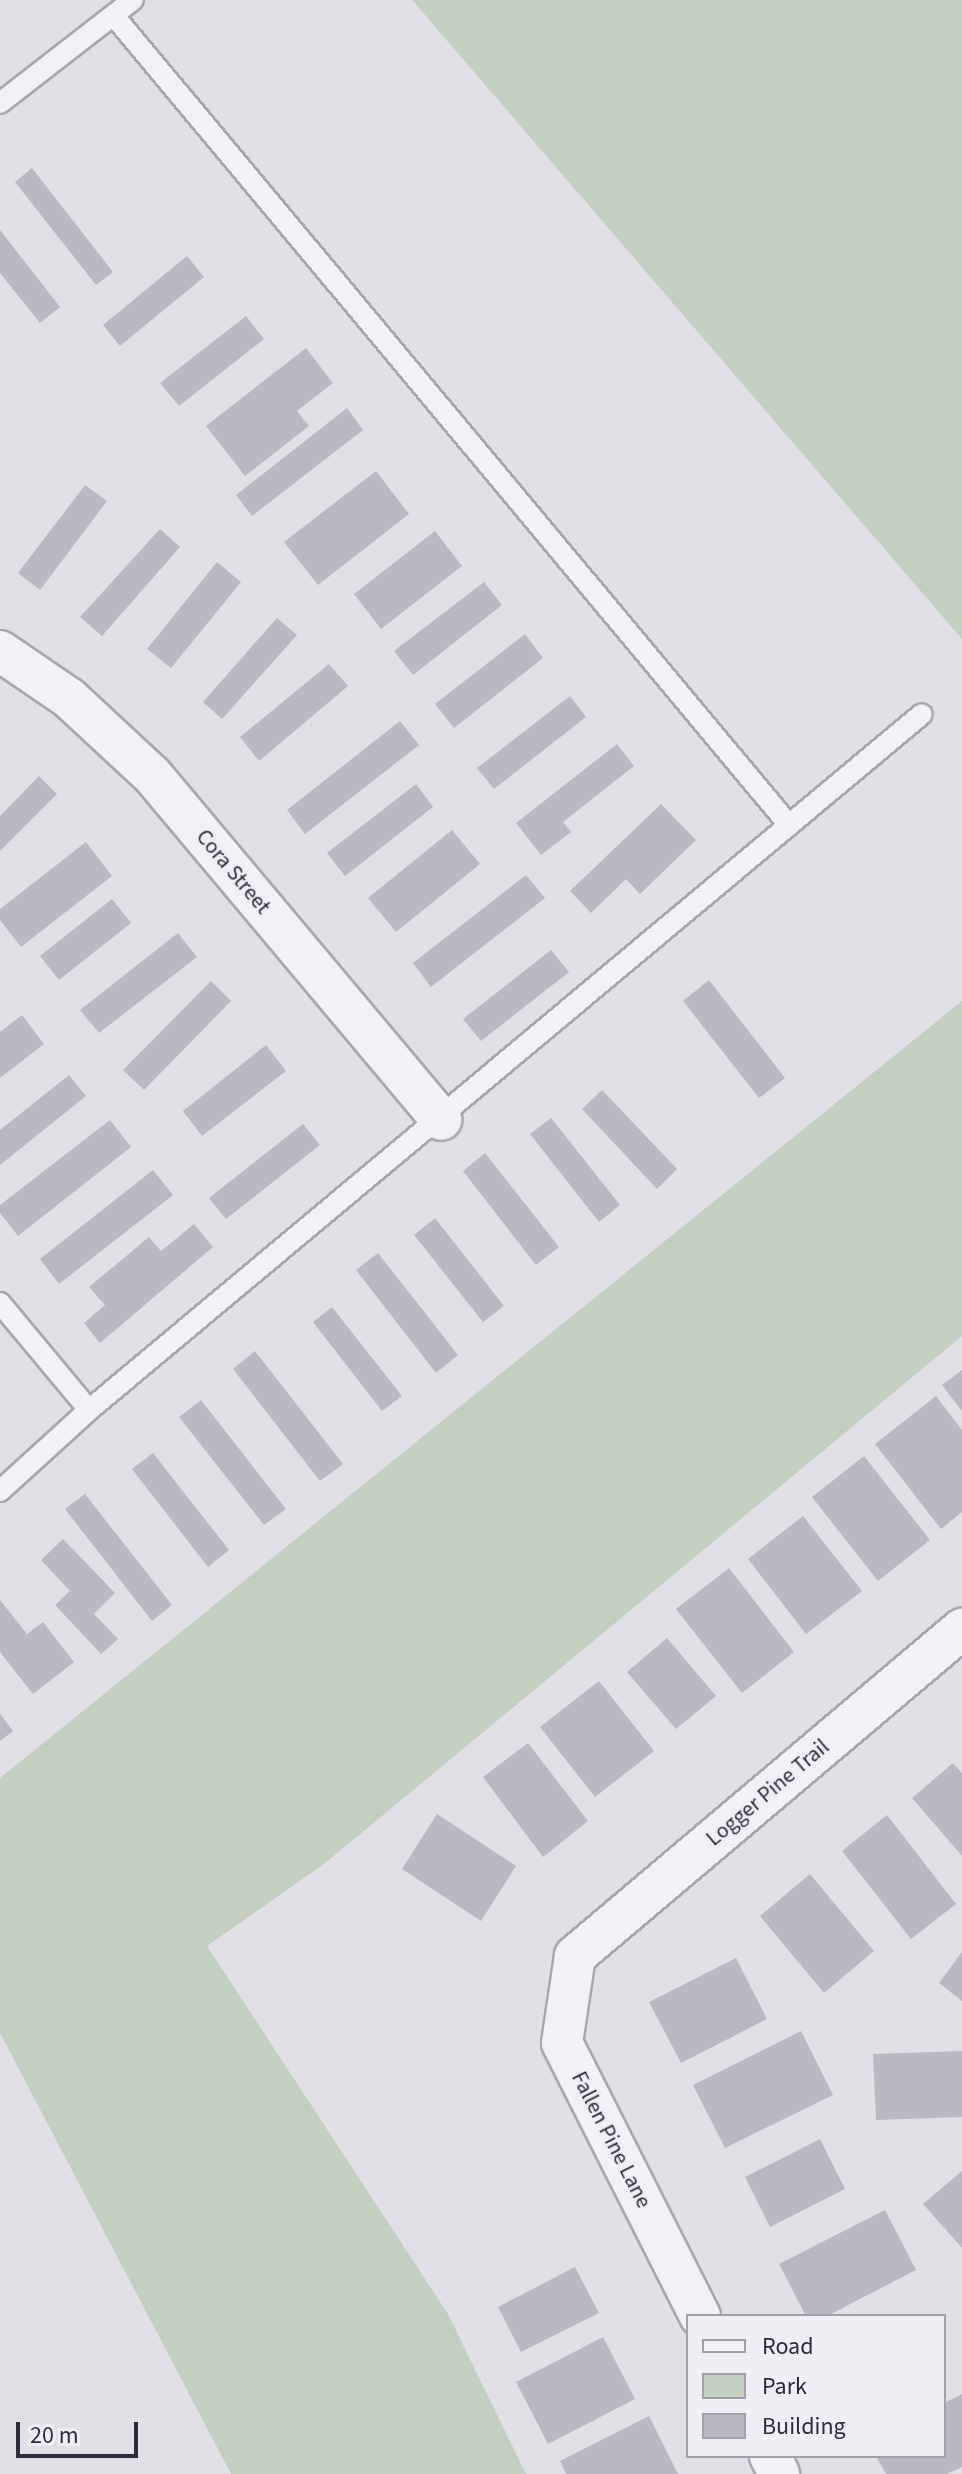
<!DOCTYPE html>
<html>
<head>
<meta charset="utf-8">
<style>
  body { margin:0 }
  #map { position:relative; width:962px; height:2474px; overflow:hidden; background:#dfe1e7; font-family:"Source Sans 3",sans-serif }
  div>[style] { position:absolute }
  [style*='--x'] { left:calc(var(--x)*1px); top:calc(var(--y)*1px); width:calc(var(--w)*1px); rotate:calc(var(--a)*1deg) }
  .green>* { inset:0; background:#c3d0c1 }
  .building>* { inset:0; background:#b7bac3 }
  .roads { filter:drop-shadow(2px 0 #a5a8b1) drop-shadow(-2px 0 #a5a8b1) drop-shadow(0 2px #a5a8b1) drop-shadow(0 -2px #a5a8b1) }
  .service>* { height:20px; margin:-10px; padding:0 10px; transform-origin:10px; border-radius:10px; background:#f1f2f6 }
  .minor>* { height:40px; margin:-20px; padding:0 20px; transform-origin:20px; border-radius:20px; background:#f1f2f6 }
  span { translate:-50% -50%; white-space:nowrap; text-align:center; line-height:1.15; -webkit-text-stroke:7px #eef0f5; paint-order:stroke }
  .street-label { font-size:22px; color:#292e3d }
  .legend { position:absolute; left:686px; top:2314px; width:260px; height:144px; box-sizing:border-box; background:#eef0f5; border:2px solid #9fa2ab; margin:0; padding:10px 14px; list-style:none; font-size:24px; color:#292e3d }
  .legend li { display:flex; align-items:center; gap:16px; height:40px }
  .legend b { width:40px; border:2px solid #9fa2ab }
  .scale { position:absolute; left:16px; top:2422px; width:122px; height:36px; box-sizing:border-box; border:4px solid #292e3d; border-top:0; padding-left:10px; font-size:24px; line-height:28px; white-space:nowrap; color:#292e3d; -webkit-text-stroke:6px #eef0f5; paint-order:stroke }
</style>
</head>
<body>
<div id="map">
  <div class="green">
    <i style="clip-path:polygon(412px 0,962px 0,962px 639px)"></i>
    <i style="clip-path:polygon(962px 1001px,962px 1336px,324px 1864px,207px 1946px,448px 2314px,526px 2474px,231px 2474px,0 2033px,0 1778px)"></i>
  </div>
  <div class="building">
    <i style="clip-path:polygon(32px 168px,113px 272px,96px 285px,15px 182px)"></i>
    <i style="clip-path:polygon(0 230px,60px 307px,40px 323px,0 273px)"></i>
    <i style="clip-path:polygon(187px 256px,204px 277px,120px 346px,103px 325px)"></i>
    <i style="clip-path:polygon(246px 316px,264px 339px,179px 406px,160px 383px)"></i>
    <i style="clip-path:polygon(306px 348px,333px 383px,297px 411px,309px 426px,245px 476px,206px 426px)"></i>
    <i style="clip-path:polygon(347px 408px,363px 430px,252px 516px,236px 495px)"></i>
    <i style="clip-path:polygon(376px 471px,409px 514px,318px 585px,284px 542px)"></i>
    <i style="clip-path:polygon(85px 485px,107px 501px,40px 590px,18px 573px)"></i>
    <i style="clip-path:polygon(160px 529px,180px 547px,102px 636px,80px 617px)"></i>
    <i style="clip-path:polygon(435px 531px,462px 566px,381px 629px,354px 594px)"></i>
    <i style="clip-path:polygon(217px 562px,241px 582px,171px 668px,147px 649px)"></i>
    <i style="clip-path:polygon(484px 582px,502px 605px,413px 675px,394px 651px)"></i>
    <i style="clip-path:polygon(277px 618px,297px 635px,222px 719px,203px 702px)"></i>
    <i style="clip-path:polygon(525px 634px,543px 658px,454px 728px,435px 704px)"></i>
    <i style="clip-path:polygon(329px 664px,348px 686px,259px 761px,240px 737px)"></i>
    <i style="clip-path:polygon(570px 696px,586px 717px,494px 789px,477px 768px)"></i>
    <i style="clip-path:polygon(400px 721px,419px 745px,305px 834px,287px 810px)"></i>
    <i style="clip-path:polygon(617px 744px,634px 766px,563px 822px,571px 832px,541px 855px,516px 823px)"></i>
    <i style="clip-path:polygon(39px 776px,57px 794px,0 851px,0 816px)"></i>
    <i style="clip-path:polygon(416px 784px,433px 807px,345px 876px,327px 853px)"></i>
    <i style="clip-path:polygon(661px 804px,696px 840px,640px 894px,626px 879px,591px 913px,570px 891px)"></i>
    <i style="clip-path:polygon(452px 830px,480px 864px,396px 932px,368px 898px)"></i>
    <i style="clip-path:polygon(86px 842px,112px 876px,21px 947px,0 920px,0 909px)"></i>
    <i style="clip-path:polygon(526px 875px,545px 898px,431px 987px,413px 963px)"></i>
    <i style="clip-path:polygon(112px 899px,131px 923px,59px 980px,40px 956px)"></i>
    <i style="clip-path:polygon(178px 933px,197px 957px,99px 1033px,80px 1010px)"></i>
    <i style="clip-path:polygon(551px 950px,569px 972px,481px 1041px,463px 1019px)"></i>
    <i style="clip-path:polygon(709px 980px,785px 1078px,759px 1098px,683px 1001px)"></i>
    <i style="clip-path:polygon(211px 981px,231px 1001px,144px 1090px,123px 1070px)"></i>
    <i style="clip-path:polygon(22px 1015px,44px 1044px,0 1078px,0 1032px)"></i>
    <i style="clip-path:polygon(266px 1045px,286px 1071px,202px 1136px,183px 1111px)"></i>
    <i style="clip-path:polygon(69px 1075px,86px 1096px,0 1165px,0 1130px)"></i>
    <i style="clip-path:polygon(602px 1090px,677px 1169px,657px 1189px,582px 1109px)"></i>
    <i style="clip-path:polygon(551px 1118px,620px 1205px,599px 1222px,530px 1134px)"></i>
    <i style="clip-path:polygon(110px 1120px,131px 1147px,18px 1236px,0 1213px,0 1205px)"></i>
    <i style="clip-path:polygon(303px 1124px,320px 1145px,226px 1219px,209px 1198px)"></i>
    <i style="clip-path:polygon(485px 1153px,559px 1247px,536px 1265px,463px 1171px)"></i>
    <i style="clip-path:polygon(153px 1170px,173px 1195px,59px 1284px,40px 1259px)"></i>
    <i style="clip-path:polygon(435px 1218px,504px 1306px,483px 1322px,414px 1235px)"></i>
    <i style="clip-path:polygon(194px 1224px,213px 1247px,100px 1343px,84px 1323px,105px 1305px,89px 1287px,149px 1237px,161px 1251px)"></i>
    <i style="clip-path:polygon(378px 1253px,458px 1355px,436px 1373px,356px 1270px)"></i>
    <i style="clip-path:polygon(332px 1307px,402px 1396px,382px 1411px,313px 1322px)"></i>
    <i style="clip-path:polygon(255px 1351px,343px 1464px,320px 1481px,233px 1369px)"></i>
    <i style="clip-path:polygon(962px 1370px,962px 1411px,942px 1385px)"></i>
    <i style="clip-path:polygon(936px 1396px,962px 1430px,962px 1512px,941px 1529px,875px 1444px)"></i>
    <i style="clip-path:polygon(201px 1400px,286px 1509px,264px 1525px,179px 1417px)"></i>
    <i style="clip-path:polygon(153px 1453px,229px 1550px,208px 1567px,132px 1469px)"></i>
    <i style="clip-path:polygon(864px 1456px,930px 1540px,878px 1581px,812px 1497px)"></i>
    <i style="clip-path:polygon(85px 1494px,172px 1605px,152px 1621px,65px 1509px)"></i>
    <i style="clip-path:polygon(803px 1516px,862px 1591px,806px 1634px,748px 1559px)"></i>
    <i style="clip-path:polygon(63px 1539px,115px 1593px,94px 1614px,118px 1639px,101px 1654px,55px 1605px,70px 1591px,41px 1560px)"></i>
    <i style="clip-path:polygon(729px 1568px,794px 1652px,742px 1693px,676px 1609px)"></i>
    <i style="clip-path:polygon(0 1600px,27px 1634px,43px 1622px,74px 1662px,33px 1694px,0 1652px)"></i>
    <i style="clip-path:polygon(667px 1638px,716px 1696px,676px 1729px,627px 1672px)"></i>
    <i style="clip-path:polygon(599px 1681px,654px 1751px,595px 1797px,540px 1727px)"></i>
    <i style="clip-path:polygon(0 1714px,13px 1731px,0 1741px)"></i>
    <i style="clip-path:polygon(528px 1743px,588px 1821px,543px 1857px,483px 1777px)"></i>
    <i style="clip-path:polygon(953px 1763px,962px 1773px,962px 1856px,912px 1798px)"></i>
    <i style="clip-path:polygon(437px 1814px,516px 1866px,481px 1921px,402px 1869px)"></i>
    <i style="clip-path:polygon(887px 1815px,956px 1904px,911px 1939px,842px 1851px)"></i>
    <i style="clip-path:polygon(810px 1874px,874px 1951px,824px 1993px,760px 1916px)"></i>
    <i style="clip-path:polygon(962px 1952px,962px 2001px,939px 1983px)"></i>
    <i style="clip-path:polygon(736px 1958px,767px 2019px,681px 2063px,649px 2002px)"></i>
    <i style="clip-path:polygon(801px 2031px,833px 2095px,725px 2148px,693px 2085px)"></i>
    <i style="clip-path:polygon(962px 2051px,962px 2117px,876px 2120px,873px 2054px)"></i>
    <i style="clip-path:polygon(820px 2139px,845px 2189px,770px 2227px,745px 2177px)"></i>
    <i style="clip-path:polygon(962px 2171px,962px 2248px,923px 2204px)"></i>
    <i style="clip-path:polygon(885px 2210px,916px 2270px,827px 2316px,806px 2316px,779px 2264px)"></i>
    <i style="clip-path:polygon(575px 2267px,599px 2313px,521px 2352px,498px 2307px)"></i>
    <i style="clip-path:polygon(603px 2337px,635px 2399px,548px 2444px,516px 2382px)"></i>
    <i style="clip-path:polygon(962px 2394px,962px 2467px,947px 2474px,886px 2474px,876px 2456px,944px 2456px,944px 2403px)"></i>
    <i style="clip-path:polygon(649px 2416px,678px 2474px,566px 2474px,560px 2461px)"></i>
  </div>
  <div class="roads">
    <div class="service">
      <i style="--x:114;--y:16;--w:1054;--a:50.16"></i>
      <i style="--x:0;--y:103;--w:168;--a:-37.8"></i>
      <i style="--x:0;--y:1303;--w:139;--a:50.2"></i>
      <i style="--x:0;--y:1491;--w:120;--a:-42.3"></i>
      <i style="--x:89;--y:1410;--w:1085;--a:-39.88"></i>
    </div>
    <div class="minor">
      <i style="--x:0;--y:651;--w:83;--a:34.3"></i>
      <i style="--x:69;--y:698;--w:113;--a:42.9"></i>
      <i style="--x:152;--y:775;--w:450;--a:50"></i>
      <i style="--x:700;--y:2316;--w:306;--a:-116.8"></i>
      <i style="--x:562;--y:2043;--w:88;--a:-81.5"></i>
      <i style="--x:575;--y:1956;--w:507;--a:-40.2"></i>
      <i style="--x:770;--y:2456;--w:20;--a:63"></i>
    </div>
  </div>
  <div class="street-label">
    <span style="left:233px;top:872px;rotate:50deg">Cora Street</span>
    <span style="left:768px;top:1793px;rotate:-40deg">Logger Pine Trail</span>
    <span style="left:611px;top:2140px;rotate:63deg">Fallen Pine Lane</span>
  </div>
  <ul class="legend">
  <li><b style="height:10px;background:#f1f2f6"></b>Road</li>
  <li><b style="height:22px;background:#c3d0c1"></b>Park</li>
  <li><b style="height:22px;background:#b7bac3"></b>Building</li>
  </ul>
  <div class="scale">20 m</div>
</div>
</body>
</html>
